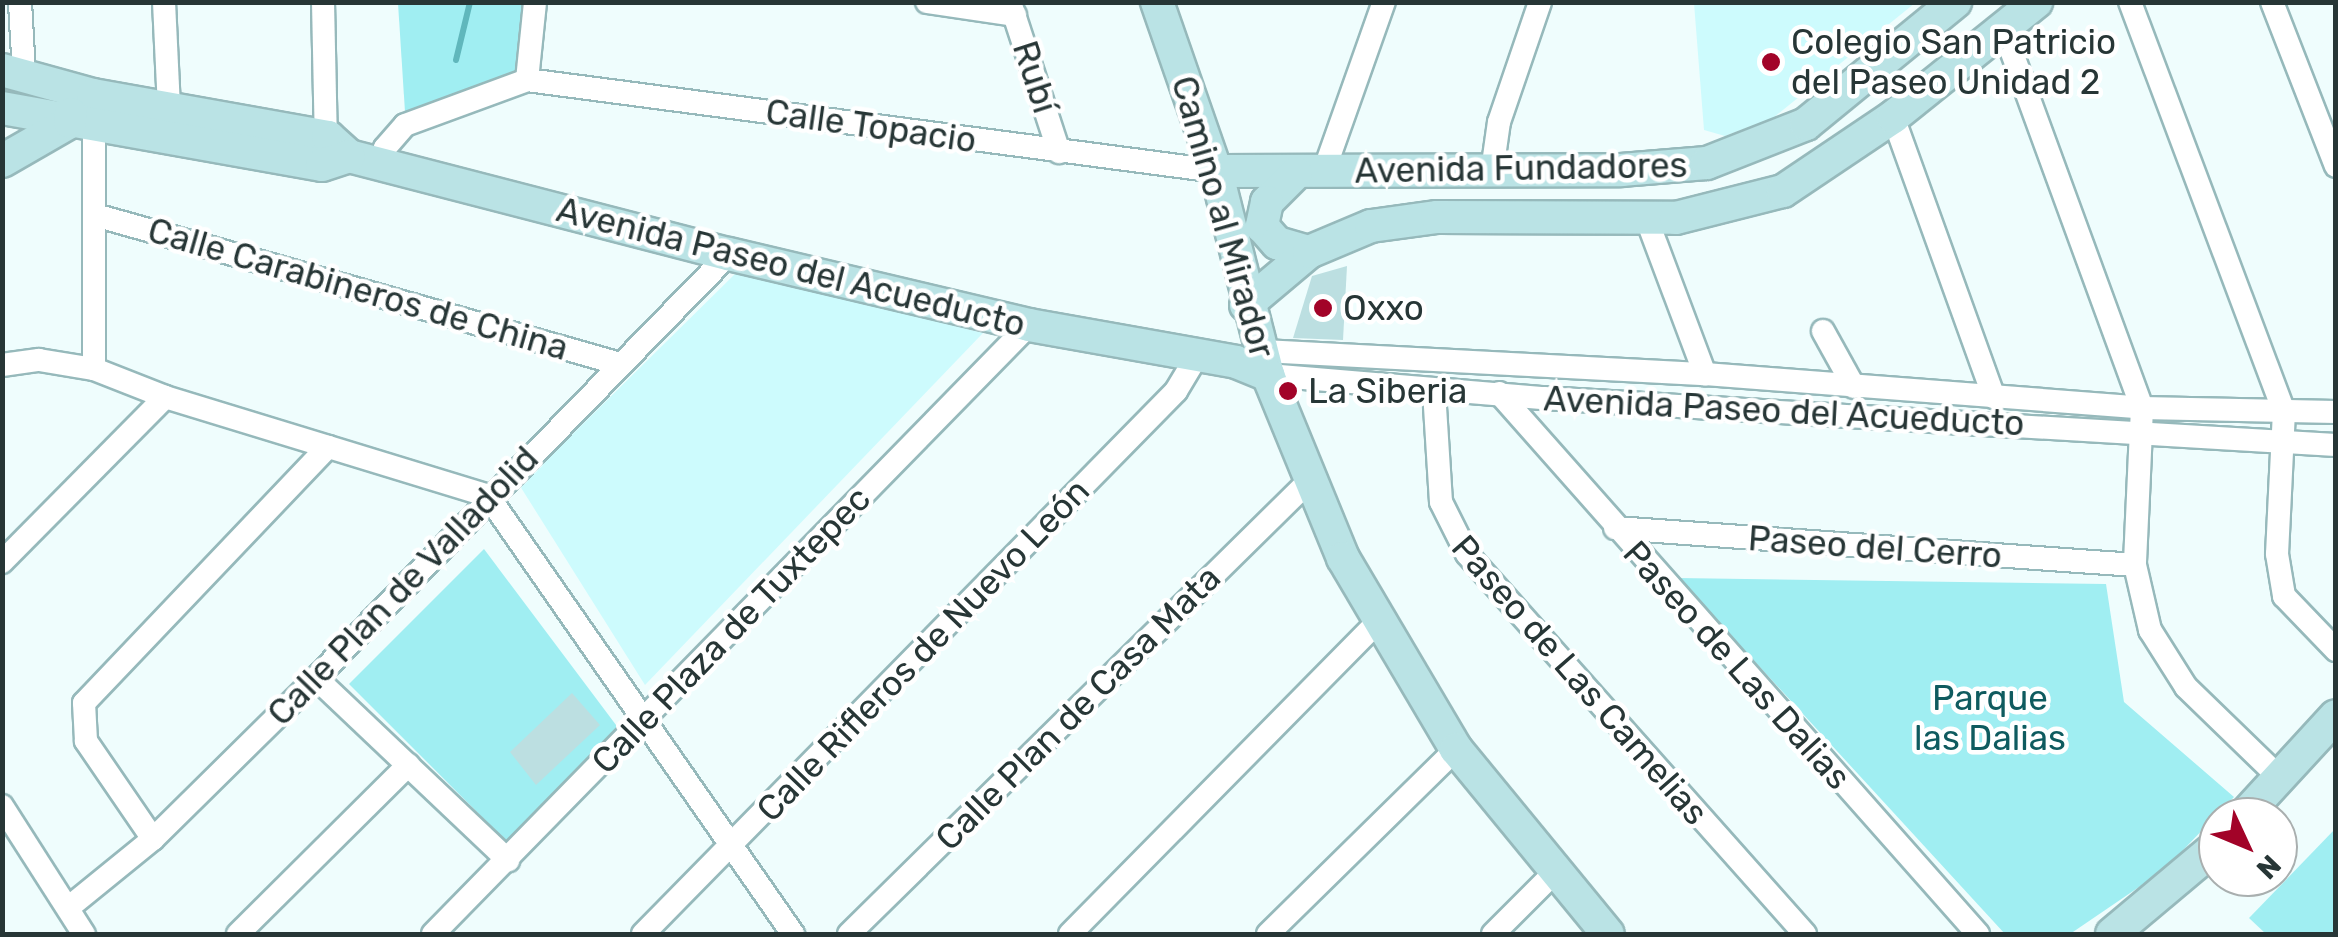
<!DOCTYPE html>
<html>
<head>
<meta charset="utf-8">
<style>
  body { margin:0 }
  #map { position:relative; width:2338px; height:937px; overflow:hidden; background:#effdfd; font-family:Rubik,sans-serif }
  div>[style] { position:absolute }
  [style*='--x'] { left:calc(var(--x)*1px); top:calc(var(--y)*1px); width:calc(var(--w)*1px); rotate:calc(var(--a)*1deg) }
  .built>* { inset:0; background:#cdfbfd }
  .green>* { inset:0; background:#a0eef2 }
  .stream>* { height:6px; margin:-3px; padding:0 3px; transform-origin:3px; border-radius:3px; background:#60b7bc }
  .building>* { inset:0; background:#bcdfe1 }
  .roads { filter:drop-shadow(2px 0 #96b9bb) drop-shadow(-2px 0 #96b9bb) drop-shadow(0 2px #96b9bb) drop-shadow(0 -2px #96b9bb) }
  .street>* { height:22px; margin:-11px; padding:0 11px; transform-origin:11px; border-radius:11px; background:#fff }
  .secondary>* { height:32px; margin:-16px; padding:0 16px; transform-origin:16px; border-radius:16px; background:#bae3e5 }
  .dots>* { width:28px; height:28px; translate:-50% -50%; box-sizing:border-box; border:5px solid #fff; border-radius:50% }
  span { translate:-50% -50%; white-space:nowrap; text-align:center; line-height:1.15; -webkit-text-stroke:9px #fff; paint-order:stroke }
  .poi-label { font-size:35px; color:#273636 }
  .left { translate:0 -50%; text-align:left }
  .street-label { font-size:35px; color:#273636 }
  .park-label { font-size:35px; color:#0f5b5f }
  .frame { position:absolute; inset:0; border:5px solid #273636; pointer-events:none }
  .north { position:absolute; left:2198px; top:797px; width:100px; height:100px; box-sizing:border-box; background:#fff; border:2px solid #a9afaf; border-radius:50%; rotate:134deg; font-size:28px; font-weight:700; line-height:40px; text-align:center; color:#273636 }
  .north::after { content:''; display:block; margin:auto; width:35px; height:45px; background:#a20328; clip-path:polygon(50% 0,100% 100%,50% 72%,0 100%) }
</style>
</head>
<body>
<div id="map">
  <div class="built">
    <i style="clip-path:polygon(1694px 3px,1694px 2px,1915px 3px,1773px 118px,1725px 136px,1704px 130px)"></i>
    <i style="clip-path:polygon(737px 272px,983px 333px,645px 685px,520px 486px)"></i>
  </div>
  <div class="green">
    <i style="clip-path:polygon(398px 3px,525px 3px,524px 83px,430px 115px,405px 112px)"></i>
    <i style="clip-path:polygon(484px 549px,622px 733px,510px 845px,349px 684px)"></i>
    <i style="clip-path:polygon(1678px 578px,2106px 584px,2124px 702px,2234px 797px,2164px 870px,2070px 934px,2005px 934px)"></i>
    <i style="clip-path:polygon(2335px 829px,2335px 934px,2266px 934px,2249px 918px)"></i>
  </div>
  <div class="stream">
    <i style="--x:456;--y:60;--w:60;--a:-76.4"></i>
  </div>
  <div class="building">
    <i style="clip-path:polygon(1347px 266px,1343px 340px,1293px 338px,1312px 276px)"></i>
    <i style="clip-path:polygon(572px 693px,600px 725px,536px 785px,510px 752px)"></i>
  </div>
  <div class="roads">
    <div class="street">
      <i style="--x:20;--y:2;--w:72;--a:86.8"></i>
      <i style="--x:164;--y:2;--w:106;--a:87.3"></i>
      <i style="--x:323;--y:2;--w:147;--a:88.8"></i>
      <i style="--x:927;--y:2;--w:89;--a:8.4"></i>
      <i style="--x:1010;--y:2;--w:158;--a:71.9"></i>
      <i style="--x:2130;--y:2;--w:437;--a:69.4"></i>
      <i style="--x:2284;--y:411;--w:143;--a:92.8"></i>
      <i style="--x:2277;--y:554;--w:43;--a:80.5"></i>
      <i style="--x:2284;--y:596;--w:75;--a:46.1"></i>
      <i style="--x:2272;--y:2;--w:176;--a:68.7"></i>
      <i style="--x:2003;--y:28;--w:405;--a:69.9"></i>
      <i style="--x:2142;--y:408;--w:157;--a:92.6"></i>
      <i style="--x:2135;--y:565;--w:67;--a:77"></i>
      <i style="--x:2150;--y:630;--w:67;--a:57.7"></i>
      <i style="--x:2186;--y:687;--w:129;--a:44.1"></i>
      <i style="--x:527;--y:80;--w:695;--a:7.52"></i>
      <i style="--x:94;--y:112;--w:257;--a:90"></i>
      <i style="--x:1893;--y:117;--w:298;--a:70.2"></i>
      <i style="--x:381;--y:165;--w:17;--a:-77"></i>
      <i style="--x:385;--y:148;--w:30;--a:-49"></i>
      <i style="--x:405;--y:125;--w:130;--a:-20.2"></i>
      <i style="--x:527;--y:80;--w:78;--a:-84.1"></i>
      <i style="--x:1324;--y:171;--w:179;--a:-70.5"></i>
      <i style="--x:1492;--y:171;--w:49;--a:-81.9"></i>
      <i style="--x:1499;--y:122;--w:127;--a:-71.1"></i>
      <i style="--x:95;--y:215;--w:546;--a:15.84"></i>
      <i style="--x:1647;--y:220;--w:165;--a:69.4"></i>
      <i style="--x:1823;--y:331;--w:64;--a:61"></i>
      <i style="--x:1263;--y:351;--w:443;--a:3"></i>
      <i style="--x:1705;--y:374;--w:438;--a:4.4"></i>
      <i style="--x:2142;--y:408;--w:194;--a:1.2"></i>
      <i style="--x:2;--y:365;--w:37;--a:-8"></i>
      <i style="--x:39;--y:360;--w:56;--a:9.3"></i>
      <i style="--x:94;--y:369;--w:76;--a:21.5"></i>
      <i style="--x:165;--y:397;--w:338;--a:17"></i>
      <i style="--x:488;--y:496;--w:534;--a:55.15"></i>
      <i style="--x:1268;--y:375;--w:277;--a:4.8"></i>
      <i style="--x:1544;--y:398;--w:793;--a:3.4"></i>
      <i style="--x:1434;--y:391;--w:111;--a:86.4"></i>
      <i style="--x:1441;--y:502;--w:58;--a:63.4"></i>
      <i style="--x:1467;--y:554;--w:509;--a:48.35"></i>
      <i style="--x:1499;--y:393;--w:723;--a:48.48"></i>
      <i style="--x:1615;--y:528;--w:521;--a:4.07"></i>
      <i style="--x:2;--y:562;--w:232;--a:-45.3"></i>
      <i style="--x:316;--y:678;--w:265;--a:43.5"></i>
      <i style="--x:2;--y:806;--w:152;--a:57.4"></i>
      <i style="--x:153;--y:839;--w:119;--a:-124.4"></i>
      <i style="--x:86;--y:741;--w:38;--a:-93"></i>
      <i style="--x:84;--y:703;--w:354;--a:-46.4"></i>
      <i style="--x:68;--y:908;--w:109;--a:-39.1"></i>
      <i style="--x:153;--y:839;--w:229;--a:-44.6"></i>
      <i style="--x:316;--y:678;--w:592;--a:-45.75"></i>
      <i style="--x:238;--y:934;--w:240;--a:-44.8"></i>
      <i style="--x:433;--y:934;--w:852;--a:-45.62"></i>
      <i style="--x:643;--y:934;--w:761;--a:-45.53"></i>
      <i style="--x:1176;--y:391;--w:37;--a:-59"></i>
      <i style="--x:849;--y:934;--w:644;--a:-44.56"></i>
      <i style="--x:1070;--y:934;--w:437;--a:-45.4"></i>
      <i style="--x:1268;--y:934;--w:264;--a:-44.5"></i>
      <i style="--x:1493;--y:934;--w:88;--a:-45"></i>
    </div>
    <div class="secondary">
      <i style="--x:1157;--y:2;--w:179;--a:70.8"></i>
      <i style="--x:1216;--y:171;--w:211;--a:75.7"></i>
      <i style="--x:1268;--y:375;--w:198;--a:67.7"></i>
      <i style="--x:1343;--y:558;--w:222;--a:59.4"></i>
      <i style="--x:1456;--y:749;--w:239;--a:50.6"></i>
      <i style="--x:2;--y:70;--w:94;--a:15.4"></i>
      <i style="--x:93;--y:95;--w:239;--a:10.1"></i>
      <i style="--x:328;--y:137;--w:28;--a:42"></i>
      <i style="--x:349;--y:156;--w:392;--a:14.5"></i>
      <i style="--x:729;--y:254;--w:308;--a:13.3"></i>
      <i style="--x:1029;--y:325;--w:210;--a:10.1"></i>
      <i style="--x:1236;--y:362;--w:35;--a:22"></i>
      <i style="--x:2;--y:108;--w:325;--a:10.1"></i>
      <i style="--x:322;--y:165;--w:28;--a:-18"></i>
      <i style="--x:2;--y:161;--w:78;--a:-29.8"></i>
      <i style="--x:70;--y:122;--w:8;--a:-83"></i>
      <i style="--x:1216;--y:171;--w:405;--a:-0.1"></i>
      <i style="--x:1621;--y:170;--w:86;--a:-4.7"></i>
      <i style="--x:1707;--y:163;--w:106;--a:-21.5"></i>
      <i style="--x:1806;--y:124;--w:193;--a:-39.3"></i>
      <i style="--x:1296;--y:173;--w:41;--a:135"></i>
      <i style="--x:1267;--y:202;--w:25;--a:102"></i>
      <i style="--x:1262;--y:226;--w:23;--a:49"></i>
      <i style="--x:1277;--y:243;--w:33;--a:16"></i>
      <i style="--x:1246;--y:305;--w:82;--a:-40.1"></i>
      <i style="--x:1309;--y:252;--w:67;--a:-22.8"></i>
      <i style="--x:1371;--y:226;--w:67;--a:-7.8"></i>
      <i style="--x:1437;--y:217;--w:239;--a:0.2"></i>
      <i style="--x:1676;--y:218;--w:110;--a:-14.2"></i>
      <i style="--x:1783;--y:191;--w:133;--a:-33.9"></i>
      <i style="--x:1893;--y:117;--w:184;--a:-38.8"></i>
      <i style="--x:2243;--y:817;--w:137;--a:-47.4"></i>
      <i style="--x:2112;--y:934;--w:138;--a:-40"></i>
    </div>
  </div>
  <div class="dots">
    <i style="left:1771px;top:62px;background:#a20328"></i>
    <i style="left:1323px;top:308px;background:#a20328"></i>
    <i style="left:1288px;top:391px;background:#a20328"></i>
  </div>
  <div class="poi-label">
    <span class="left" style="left:1791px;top:62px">Colegio San Patricio<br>del Paseo Unidad 2</span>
    <span class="left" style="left:1343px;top:308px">Oxxo</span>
    <span class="left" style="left:1308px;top:391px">La Siberia</span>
  </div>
  <div class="street-label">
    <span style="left:1035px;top:77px;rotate:72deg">Rubí</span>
    <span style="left:871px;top:126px;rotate:8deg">Calle Topacio</span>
    <span style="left:1521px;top:168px;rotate:-1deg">Avenida Fundadores</span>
    <span style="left:1223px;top:217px;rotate:74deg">Camino al Mirador</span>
    <span style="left:791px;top:267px;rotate:14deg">Avenida Paseo del Acueducto</span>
    <span style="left:358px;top:289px;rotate:16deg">Calle Carabineros de China</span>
    <span style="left:1784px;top:411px;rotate:3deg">Avenida Paseo del Acueducto</span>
    <span style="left:1875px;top:547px;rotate:4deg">Paseo del Cerro</span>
    <span style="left:403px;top:586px;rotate:-46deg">Calle Plan de Valladolid</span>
    <span style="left:731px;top:630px;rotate:-46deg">Calle Plaza de Tuxtepec</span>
    <span style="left:923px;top:650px;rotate:-46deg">Calle Rifleros de Nuevo León</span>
    <span style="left:1737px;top:665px;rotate:48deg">Paseo de Las Dalias</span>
    <span style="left:1580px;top:680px;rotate:49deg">Paseo de Las Camelias</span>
    <span style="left:1078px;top:708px;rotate:-45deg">Calle Plan de Casa Mata</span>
  </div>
  <div class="park-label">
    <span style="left:1990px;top:718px">Parque<br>las Dalias</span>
  </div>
  <div class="frame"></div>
  <div class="north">N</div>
</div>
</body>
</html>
